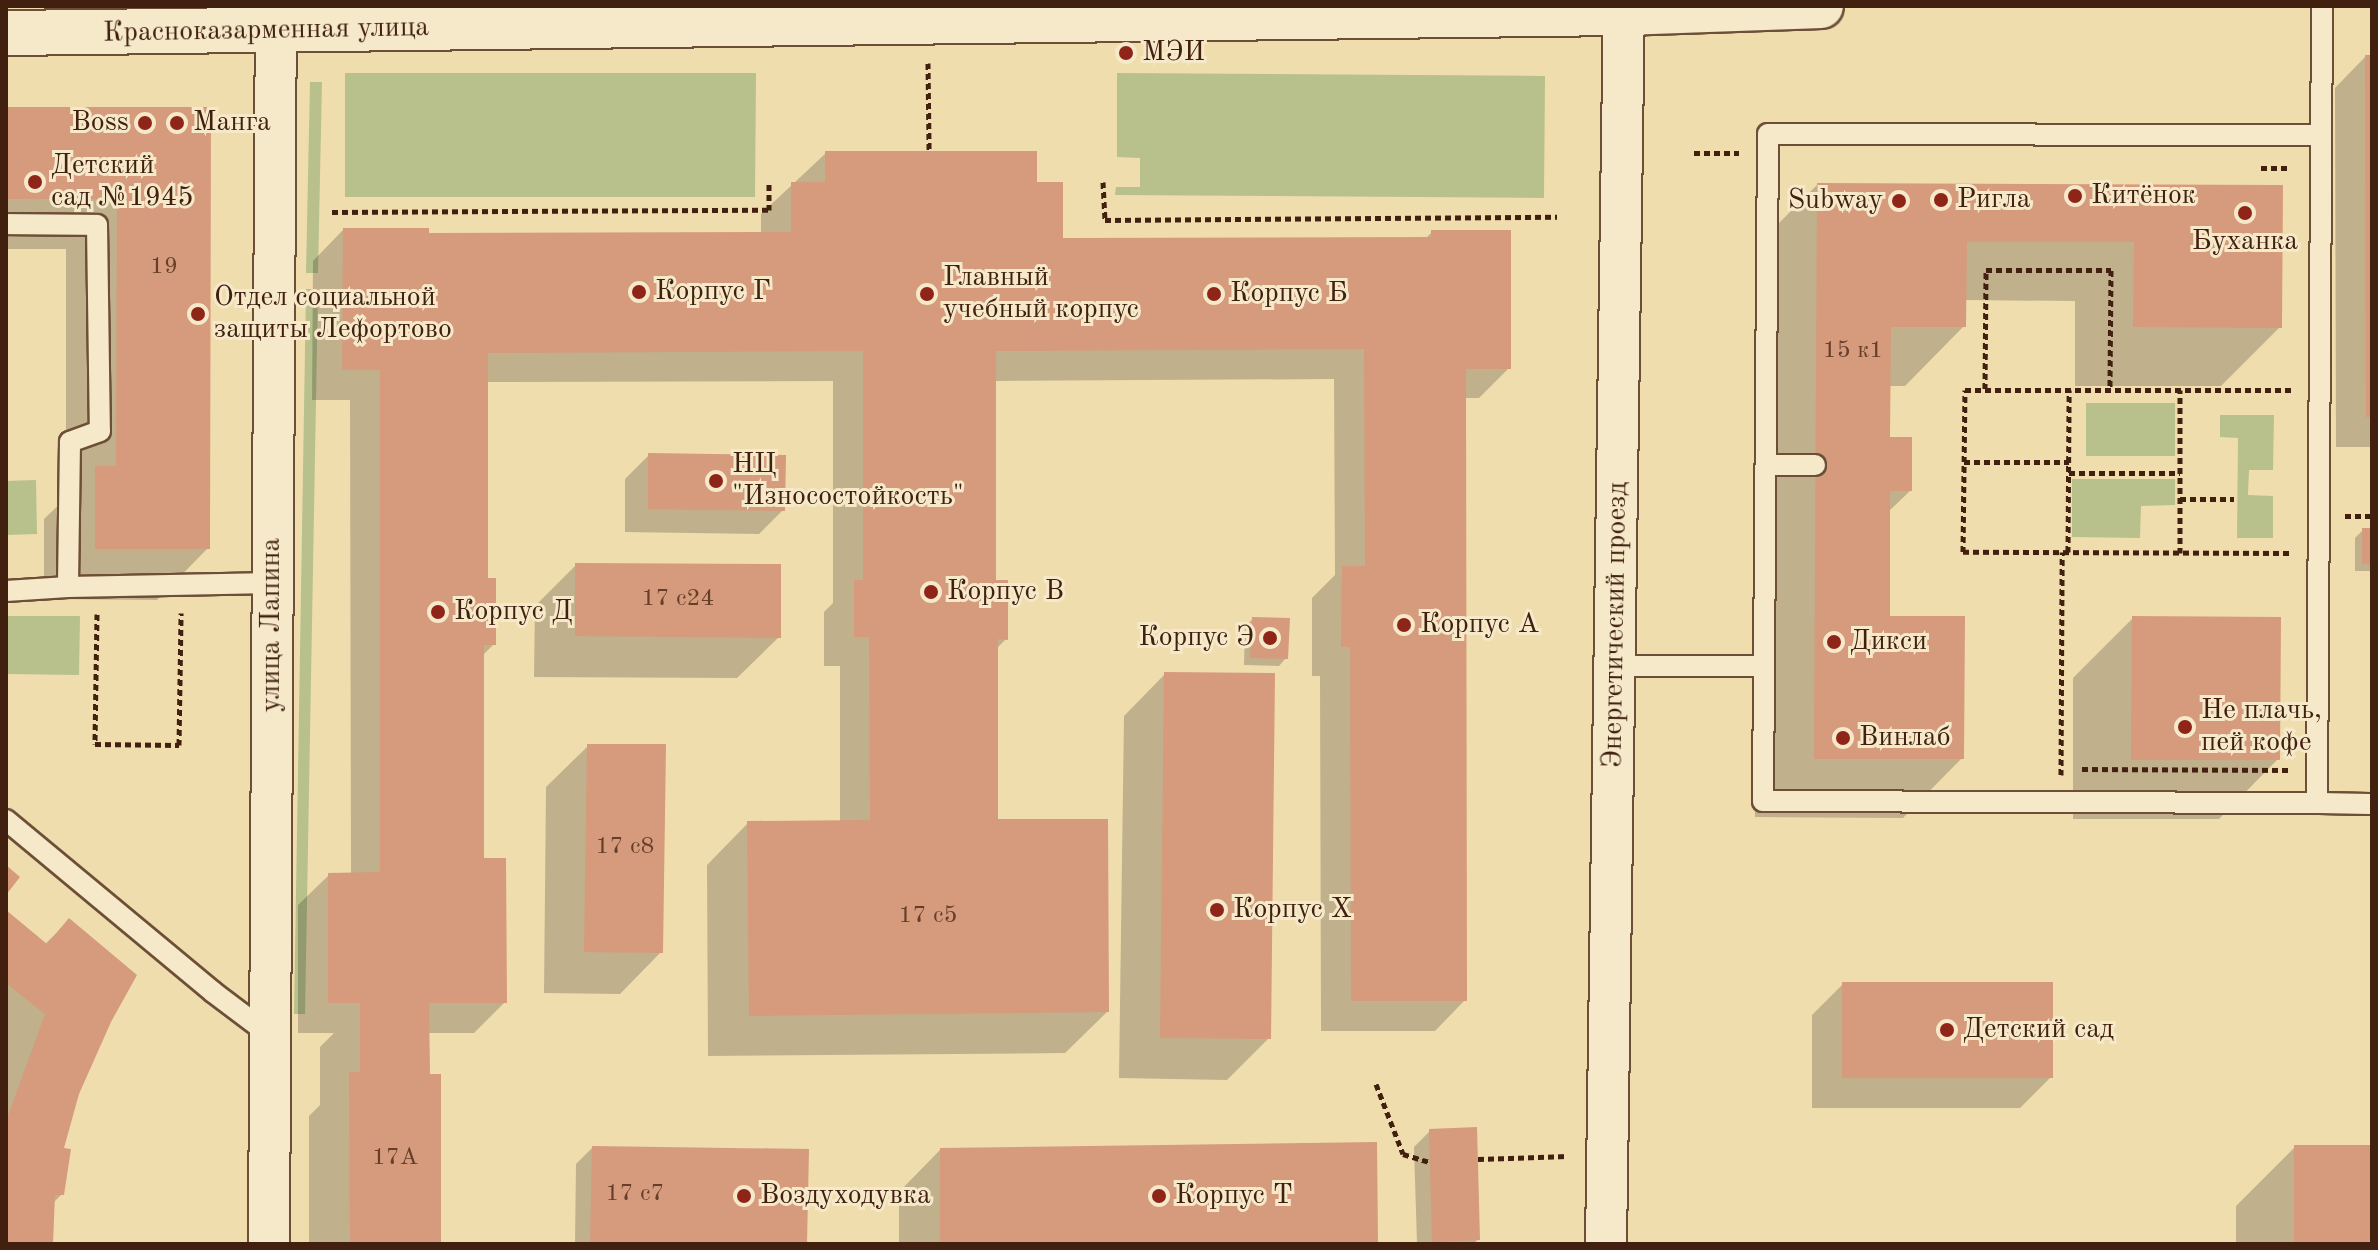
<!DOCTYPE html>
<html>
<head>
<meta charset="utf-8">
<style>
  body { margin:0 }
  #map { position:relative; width:2378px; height:1250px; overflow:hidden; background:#f0ddae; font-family:"Old Standard TT",serif }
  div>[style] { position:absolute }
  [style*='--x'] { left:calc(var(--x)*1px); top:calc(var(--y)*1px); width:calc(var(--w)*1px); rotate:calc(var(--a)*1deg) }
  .green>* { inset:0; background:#b8c18b }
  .shadow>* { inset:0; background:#0003 }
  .building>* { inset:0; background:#d69a7d }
  .path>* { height:5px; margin-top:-2.5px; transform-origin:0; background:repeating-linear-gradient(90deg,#41200f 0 6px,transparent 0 10px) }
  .roads { filter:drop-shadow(2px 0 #6d4f37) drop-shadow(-2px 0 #6d4f37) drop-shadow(0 2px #6d4f37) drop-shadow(0 -2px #6d4f37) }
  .lane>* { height:20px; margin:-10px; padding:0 10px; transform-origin:10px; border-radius:10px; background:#f5e9ca }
  .street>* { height:40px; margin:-20px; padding:0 20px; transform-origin:20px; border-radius:20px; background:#f5e9ca }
  .secondary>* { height:44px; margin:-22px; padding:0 22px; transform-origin:22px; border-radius:22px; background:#f5e9ca }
  .dots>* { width:22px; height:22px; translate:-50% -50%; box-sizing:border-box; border:4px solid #f5e9ca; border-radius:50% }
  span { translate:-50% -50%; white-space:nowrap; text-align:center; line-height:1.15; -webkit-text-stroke:6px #f5e9ca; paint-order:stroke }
  .number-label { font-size:24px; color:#663e2a }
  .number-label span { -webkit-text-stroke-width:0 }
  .street-label { font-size:28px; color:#41200f }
  .poi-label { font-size:28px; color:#41200f }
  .left { translate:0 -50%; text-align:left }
  .right { translate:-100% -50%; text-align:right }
  .frame { position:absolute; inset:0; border:8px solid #41200f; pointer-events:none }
</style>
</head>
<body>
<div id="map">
  <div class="green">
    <i style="clip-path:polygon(345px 73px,756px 73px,755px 197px,345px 197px)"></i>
    <i style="clip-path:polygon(1117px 73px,1545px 76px,1544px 198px,1115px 195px,1116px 187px,1140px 187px,1140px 158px,1117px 157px)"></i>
    <i style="clip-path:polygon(310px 82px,322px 82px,318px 273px,306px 273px)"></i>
    <i style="clip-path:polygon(306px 289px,318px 289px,305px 1014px,294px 1014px)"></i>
    <i style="clip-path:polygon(2086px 403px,2175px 403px,2175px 456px,2086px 456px)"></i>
    <i style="clip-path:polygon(2220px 415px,2274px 415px,2273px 470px,2249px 470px,2248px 495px,2273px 496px,2273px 538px,2237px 538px,2238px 438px,2220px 437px)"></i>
    <i style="clip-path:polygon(2072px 479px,2175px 479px,2175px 505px,2141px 506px,2140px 538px,2072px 537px)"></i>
    <i style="clip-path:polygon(36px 480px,37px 534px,6px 535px,6px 481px)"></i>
    <i style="clip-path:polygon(6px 616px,80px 616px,79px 675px,6px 674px)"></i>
  </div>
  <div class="shadow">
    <i style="clip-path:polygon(2365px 57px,2372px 57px,2372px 447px,2336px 447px,2335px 88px)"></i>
    <i style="clip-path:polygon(6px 109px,209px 109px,208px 548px,157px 600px,44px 599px,44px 519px,66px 498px,66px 249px,6px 249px)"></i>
    <i style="clip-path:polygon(826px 153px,1035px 184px,1061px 240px,1425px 239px,1432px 232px,1509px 368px,1479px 398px,1464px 398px,1465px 1000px,1435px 1031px,1321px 1031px,1320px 676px,1312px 676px,1312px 598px,1335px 575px,1334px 379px,994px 381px,994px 582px,1006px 639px,996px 649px,996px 818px,1107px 1012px,1065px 1053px,708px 1056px,707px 865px,748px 823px,840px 823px,840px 666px,824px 666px,824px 612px,833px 603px,833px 381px,486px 382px,486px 580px,494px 644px,482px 656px,482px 860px,505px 1002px,474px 1033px,427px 1033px,439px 1244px,309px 1244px,309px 1116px,320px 1105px,320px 1047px,334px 1033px,298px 1033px,298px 905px,329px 875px,351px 874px,350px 400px,312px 400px,313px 261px,343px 230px,427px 235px,761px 234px,761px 214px)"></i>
    <i style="clip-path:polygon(1817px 185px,2281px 187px,2280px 327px,2221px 386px,2075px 386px,2075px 301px,1964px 300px,1964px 326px,1905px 386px,1889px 386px,1888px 439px,1910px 491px,1888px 512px,1888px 618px,1962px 758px,1903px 818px,1755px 817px,1758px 244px)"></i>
    <i style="clip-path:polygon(649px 455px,783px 510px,759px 534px,625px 532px,625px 479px)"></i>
    <i style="clip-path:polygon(2363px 530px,2372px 530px,2372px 571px,2355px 571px,2355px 538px)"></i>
    <i style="clip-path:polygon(576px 565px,779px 637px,737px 678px,534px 677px,535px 606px)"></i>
    <i style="clip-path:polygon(2133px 618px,2278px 759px,2219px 819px,2073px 819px,2073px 678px)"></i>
    <i style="clip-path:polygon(1253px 619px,1286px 658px,1279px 666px,1244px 665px,1245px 626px)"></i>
    <i style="clip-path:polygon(1165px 674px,1269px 1038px,1227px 1080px,1119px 1078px,1124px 716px)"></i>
    <i style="clip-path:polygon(588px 746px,661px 952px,620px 994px,544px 993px,546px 787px)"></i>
    <i style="clip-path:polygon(6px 912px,45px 944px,69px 921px,109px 1021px,77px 1093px,62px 1150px,62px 1194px,53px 1203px,51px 1244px,6px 1244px)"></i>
    <i style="clip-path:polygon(1843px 984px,2051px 1077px,2020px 1108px,1812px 1108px,1812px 1015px)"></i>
    <i style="clip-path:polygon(1430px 1131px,1478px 1239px,1474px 1244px,1417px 1244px,1414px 1147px)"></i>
    <i style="clip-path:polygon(2295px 1147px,2372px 1147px,2372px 1244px,2236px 1244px,2236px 1206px)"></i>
    <i style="clip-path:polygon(592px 1148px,805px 1244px,575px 1244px,576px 1164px)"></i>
    <i style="clip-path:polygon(940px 1150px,1376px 1244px,899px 1244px,899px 1192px)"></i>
  </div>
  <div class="building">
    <i style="clip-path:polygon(2365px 55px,2372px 55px,2372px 417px,2366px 417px)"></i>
    <i style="clip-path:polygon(6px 107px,211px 107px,210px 549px,95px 549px,95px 466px,116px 466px,117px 199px,6px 199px)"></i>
    <i style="clip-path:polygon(825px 151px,1037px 151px,1037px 182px,1063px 182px,1063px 238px,1431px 237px,1431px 230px,1511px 230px,1511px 369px,1466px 369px,1467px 1001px,1351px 1001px,1350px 647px,1341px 647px,1342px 566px,1365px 566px,1364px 349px,996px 351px,996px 580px,1008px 580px,1008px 640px,998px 639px,998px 819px,1108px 819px,1109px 1012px,749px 1016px,747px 821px,870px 820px,869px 637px,854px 637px,854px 580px,863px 580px,863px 351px,488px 353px,488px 578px,496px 578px,496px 645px,484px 645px,484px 858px,506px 858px,507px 1003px,429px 1003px,430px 1074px,441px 1074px,441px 1244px,350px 1244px,349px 1072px,360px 1072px,360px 1003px,328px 1003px,328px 873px,380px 872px,380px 370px,342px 370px,343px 228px,429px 228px,429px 233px,791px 232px,791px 182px,825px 182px)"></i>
    <i style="clip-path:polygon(1817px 183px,2283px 185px,2282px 328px,2133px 327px,2134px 242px,1967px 242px,1966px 327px,1891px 327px,1890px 437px,1912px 437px,1912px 491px,1890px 491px,1890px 616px,1965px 616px,1964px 759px,1814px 759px)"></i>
    <i style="clip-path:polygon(648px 453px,786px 455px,785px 511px,648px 509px)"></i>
    <i style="clip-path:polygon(2362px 528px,2372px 528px,2372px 564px,2362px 564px)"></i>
    <i style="clip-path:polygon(575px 563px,781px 564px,781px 638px,575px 636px)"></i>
    <i style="clip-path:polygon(2132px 616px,2281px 617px,2280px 760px,2131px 760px)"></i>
    <i style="clip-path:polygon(1252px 617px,1290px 618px,1288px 659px,1250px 658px)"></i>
    <i style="clip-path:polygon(1164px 672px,1275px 673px,1271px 1039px,1160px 1038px)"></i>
    <i style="clip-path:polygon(587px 744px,666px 744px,663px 953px,584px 952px)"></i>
    <i style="clip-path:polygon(6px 865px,20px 877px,6px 895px)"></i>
    <i style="clip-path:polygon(6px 910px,47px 944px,69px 918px,137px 975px,111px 1022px,79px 1094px,64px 1148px,71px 1149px,64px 1195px,55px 1195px,53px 1244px,6px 1244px,6px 1121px,45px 1014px,6px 983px)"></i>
    <i style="clip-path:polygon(1842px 982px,2053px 982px,2053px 1078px,1842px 1078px)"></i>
    <i style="clip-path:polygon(1477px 1127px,1480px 1240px,1432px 1242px,1429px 1129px)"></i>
    <i style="clip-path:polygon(1377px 1142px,1378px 1244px,940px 1244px,940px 1148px)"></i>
    <i style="clip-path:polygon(2294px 1145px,2372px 1145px,2372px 1244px,2294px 1244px)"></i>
    <i style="clip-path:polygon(592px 1146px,809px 1149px,807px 1244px,590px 1244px)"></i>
  </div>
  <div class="path">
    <i style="--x:928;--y:63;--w:88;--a:89.3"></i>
    <i style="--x:1694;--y:153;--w:45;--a:0"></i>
    <i style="--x:2261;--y:168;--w:30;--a:0"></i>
    <i style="--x:1103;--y:182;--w:38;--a:87"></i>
    <i style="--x:1105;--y:220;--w:452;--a:-0.4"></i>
    <i style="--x:332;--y:212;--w:437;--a:-0.3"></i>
    <i style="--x:769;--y:210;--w:29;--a:-90"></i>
    <i style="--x:1985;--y:389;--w:119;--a:-89.5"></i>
    <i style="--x:1986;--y:270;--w:125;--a:0"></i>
    <i style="--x:2111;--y:270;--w:120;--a:90.5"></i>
    <i style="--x:1964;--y:462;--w:105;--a:0"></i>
    <i style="--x:2069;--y:473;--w:111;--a:0"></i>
    <i style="--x:2180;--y:499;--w:54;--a:0"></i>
    <i style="--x:2345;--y:516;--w:27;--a:0"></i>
    <i style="--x:2068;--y:552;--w:162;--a:-89.6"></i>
    <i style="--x:2180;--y:553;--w:163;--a:-90"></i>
    <i style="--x:2289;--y:553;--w:326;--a:-179.8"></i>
    <i style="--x:1963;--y:552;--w:162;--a:-89.3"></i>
    <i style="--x:1965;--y:390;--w:326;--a:0"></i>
    <i style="--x:97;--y:614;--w:130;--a:90.9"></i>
    <i style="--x:95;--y:744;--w:84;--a:0.7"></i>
    <i style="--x:179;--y:745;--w:132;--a:-89.1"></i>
    <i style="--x:2082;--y:769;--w:206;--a:0.3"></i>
    <i style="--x:2061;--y:775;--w:223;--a:-89.7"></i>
    <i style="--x:1376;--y:1084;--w:75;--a:68.9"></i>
    <i style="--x:1403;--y:1154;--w:28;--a:17"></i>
    <i style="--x:1478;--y:1159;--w:90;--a:-1.9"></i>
  </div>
  <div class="roads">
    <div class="lane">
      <i style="--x:2321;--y:135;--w:553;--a:-179.9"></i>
      <i style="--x:1768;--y:134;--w:667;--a:90.43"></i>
      <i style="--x:1763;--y:801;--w:554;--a:0.21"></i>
      <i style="--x:2317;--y:803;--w:797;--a:-89.64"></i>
      <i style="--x:6;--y:224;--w:91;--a:0.6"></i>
      <i style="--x:97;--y:225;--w:206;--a:89.2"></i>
      <i style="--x:100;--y:431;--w:32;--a:160"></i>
      <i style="--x:70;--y:442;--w:145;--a:90.8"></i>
      <i style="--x:68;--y:587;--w:205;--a:-1.1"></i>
      <i style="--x:1767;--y:465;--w:48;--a:0"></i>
      <i style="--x:6;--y:591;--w:62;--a:-3.7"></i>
      <i style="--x:1615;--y:666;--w:149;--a:0"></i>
      <i style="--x:2317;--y:803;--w:55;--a:1"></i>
      <i style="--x:6;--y:820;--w:269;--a:39.7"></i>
      <i style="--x:213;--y:992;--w:71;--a:37"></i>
    </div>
    <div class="street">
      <i style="--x:269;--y:1244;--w:1238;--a:-89.68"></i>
      <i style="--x:1606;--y:1244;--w:1238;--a:-89.17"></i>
    </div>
    <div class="secondary">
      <i style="--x:6;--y:33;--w:1618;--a:-0.71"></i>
      <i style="--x:1624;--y:13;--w:197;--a:-2"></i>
    </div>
  </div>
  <div class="dots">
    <i style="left:1126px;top:53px;background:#8f2418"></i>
    <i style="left:145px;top:123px;background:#8f2418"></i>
    <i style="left:177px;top:123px;background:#8f2418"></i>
    <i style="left:35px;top:182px;background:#8f2418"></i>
    <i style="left:2075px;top:196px;background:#8f2418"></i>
    <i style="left:1941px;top:200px;background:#8f2418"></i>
    <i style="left:1899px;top:201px;background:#8f2418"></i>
    <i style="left:2245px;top:213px;background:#8f2418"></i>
    <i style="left:639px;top:292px;background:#8f2418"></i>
    <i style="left:927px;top:294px;background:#8f2418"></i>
    <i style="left:1214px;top:294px;background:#8f2418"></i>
    <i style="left:198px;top:314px;background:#8f2418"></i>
    <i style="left:716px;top:481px;background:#8f2418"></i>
    <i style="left:931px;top:592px;background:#8f2418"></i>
    <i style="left:438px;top:612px;background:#8f2418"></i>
    <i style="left:1404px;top:625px;background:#8f2418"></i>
    <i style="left:1270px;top:638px;background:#8f2418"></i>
    <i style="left:1834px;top:642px;background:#8f2418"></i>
    <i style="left:2185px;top:727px;background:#8f2418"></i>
    <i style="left:1843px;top:738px;background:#8f2418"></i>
    <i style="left:1217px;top:910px;background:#8f2418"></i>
    <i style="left:1947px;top:1030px;background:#8f2418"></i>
    <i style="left:744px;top:1196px;background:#8f2418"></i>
    <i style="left:1159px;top:1196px;background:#8f2418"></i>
  </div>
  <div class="number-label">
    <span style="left:164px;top:268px">19</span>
    <span style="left:1853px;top:352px">15 к1</span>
    <span style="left:678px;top:600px">17 с24</span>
    <span style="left:625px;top:848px">17 с8</span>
    <span style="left:928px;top:917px">17 с5</span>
    <span style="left:395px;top:1159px">17А</span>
    <span style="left:635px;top:1195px">17 с7</span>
  </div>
  <div class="street-label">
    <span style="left:266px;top:31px;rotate:-1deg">Красноказарменная улица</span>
    <span style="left:272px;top:625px;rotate:-90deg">улица Лапина</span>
    <span style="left:1616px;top:625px;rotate:-89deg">Энергетический проезд</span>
  </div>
  <div class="poi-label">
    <span class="left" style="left:1142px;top:53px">МЭИ</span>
    <span class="right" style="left:129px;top:123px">Boss</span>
    <span class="left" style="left:193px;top:123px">Манга</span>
    <span class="left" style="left:51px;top:182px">Детский<br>сад №1945</span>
    <span class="left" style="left:2091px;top:196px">Китёнок</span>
    <span class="left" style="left:1957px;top:200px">Ригла</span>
    <span class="right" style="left:1883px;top:201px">Subway</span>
    <span style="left:2245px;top:242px">Буханка</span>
    <span class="left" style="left:943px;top:294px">Главный<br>учебный корпус</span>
    <span class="left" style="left:655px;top:292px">Корпус Г</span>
    <span class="left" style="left:1230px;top:294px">Корпус Б</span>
    <span class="left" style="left:214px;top:314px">Отдел социальной<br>защиты Лефортово</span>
    <span class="left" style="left:732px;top:481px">НЦ<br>"Износостойкость"</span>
    <span class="left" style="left:947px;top:592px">Корпус В</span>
    <span class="left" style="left:454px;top:612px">Корпус Д</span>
    <span class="left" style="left:1420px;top:625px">Корпус А</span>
    <span class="right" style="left:1254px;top:638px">Корпус Э</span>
    <span class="left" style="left:1850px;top:642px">Дикси</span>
    <span class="left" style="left:2201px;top:727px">Не плачь,<br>пей кофе</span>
    <span class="left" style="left:1859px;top:738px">Винлаб</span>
    <span class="left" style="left:1233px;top:910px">Корпус Х</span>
    <span class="left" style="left:1963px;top:1030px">Детский сад</span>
    <span class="left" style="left:760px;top:1196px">Воздуходувка</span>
    <span class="left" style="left:1175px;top:1196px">Корпус Т</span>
  </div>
  <div class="frame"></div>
</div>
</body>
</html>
